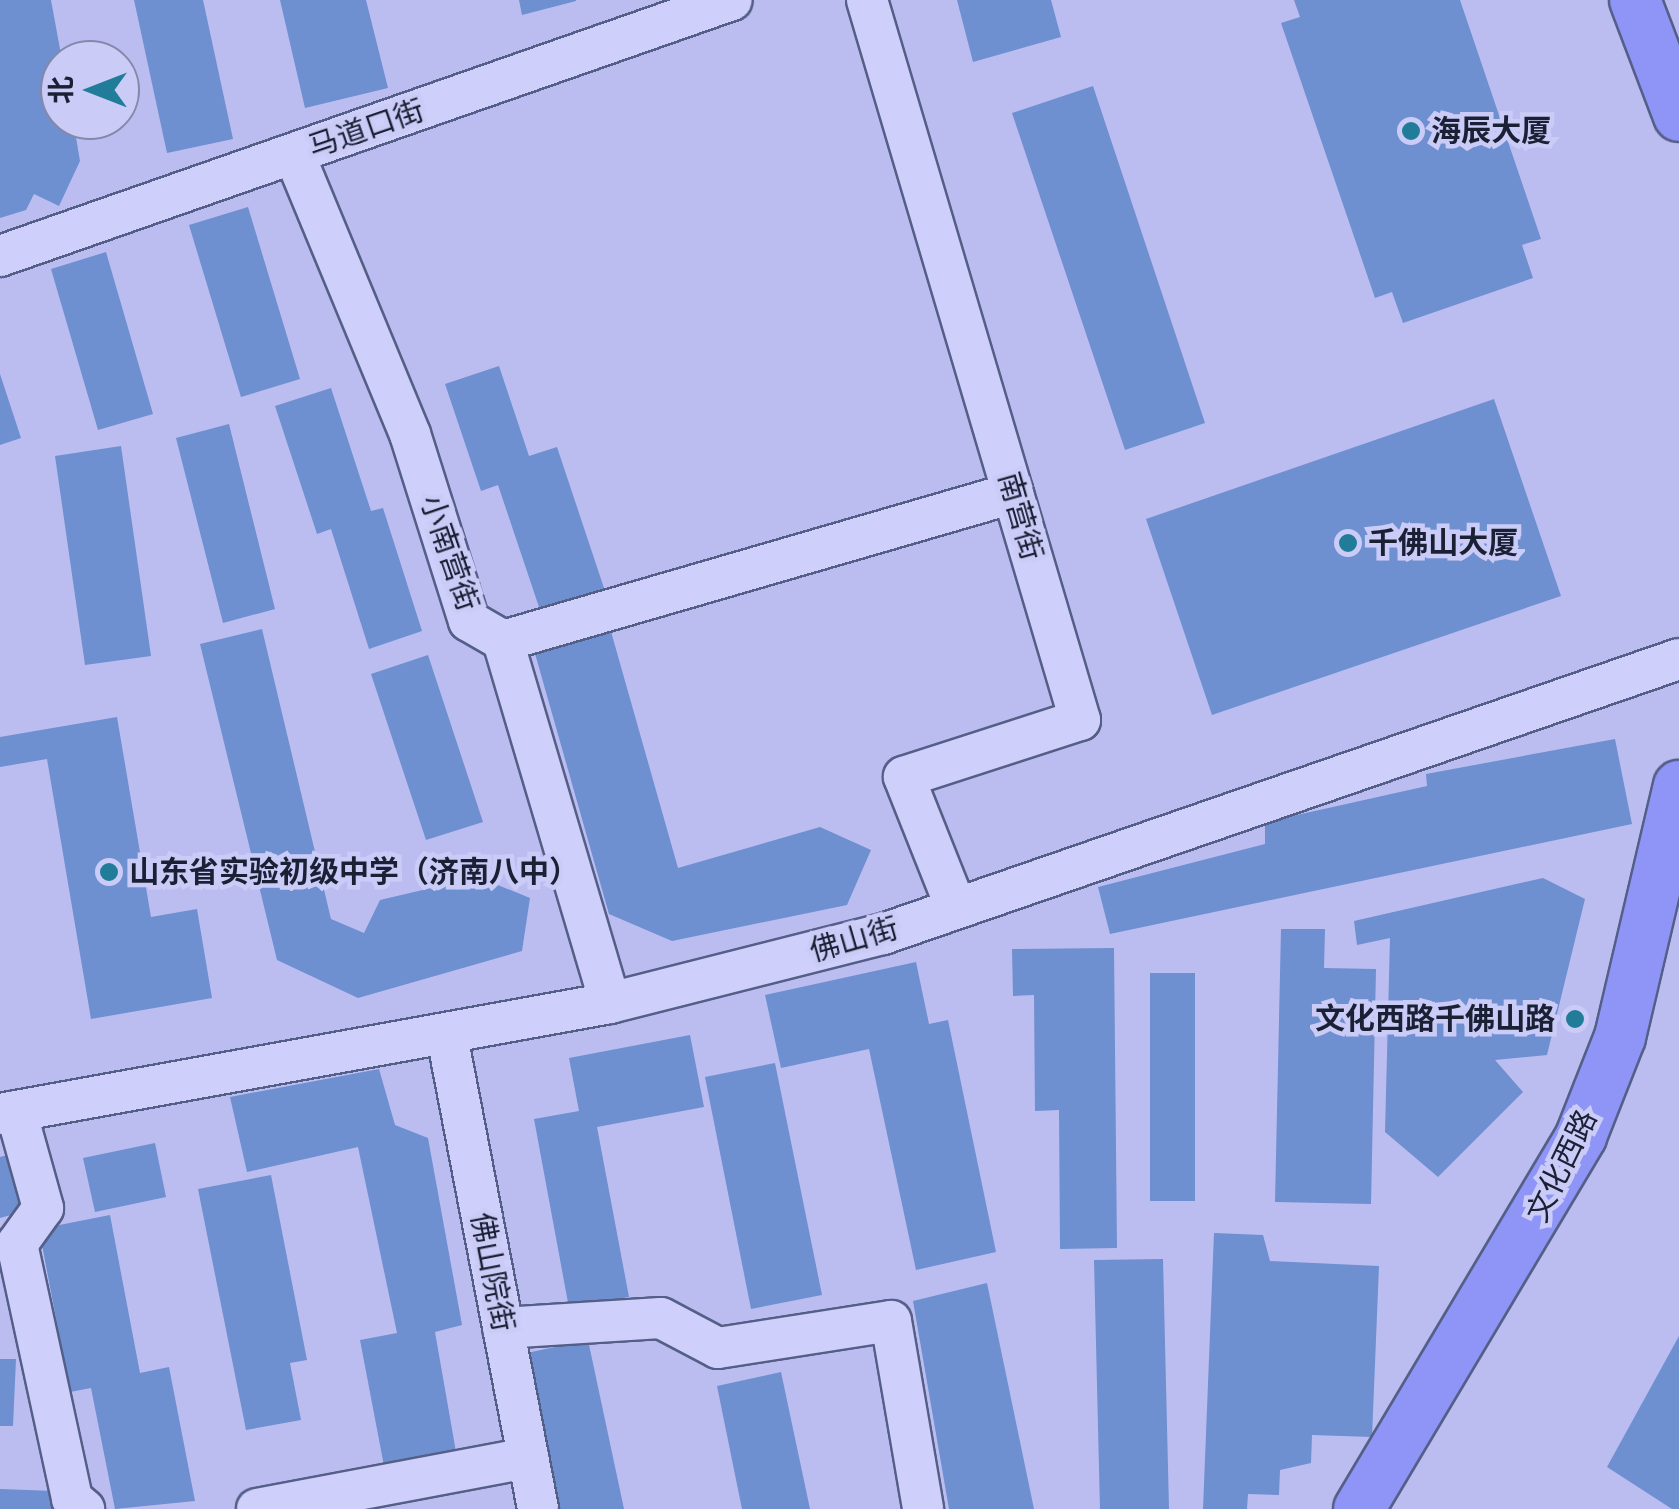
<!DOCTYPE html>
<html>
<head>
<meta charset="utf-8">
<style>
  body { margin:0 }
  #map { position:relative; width:1679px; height:1509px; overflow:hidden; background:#bbbdf0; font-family:"Zilla Slab","Noto Sans SC",serif }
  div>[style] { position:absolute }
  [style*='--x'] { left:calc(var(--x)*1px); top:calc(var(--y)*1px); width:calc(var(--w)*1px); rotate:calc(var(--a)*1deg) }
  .building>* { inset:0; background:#6e8fd0 }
  .roads { filter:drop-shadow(2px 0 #545f87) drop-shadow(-2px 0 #545f87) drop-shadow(0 2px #545f87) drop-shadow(0 -2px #545f87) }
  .minor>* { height:40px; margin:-20px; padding:0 20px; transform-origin:20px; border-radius:20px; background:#ced0fb }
  .major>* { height:50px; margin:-25px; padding:0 25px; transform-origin:25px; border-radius:25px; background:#8f95f7 }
  .dots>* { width:28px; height:28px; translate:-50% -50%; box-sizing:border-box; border:5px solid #caccf7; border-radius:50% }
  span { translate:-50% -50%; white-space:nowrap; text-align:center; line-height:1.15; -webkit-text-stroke:9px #caccf7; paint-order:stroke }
  .street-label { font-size:30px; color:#1a2135 }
  .poi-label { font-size:30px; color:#1a2135; font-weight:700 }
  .left { translate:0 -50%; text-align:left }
  .right { translate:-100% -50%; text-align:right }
  .north { position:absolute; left:40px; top:40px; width:100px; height:100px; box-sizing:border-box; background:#caccf7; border:2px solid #8488a9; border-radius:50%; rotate:270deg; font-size:28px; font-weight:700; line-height:40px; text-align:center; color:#1a2135 }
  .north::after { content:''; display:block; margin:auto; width:35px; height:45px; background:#217c99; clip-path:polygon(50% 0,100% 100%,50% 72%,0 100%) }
</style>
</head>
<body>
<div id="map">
  <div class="building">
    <i style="clip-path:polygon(0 0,51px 0,62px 60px,60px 120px,73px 120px,80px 161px,59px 206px,34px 194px,26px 210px,0 218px)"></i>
    <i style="clip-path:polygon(134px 0,203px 0,233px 139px,167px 153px)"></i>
    <i style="clip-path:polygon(280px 0,366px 0,388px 88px,305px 108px)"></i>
    <i style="clip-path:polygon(519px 0,576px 0,576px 1px,522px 15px)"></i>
    <i style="clip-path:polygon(957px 0,1051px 0,1061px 37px,973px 62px)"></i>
    <i style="clip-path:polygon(1294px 0,1460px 0,1541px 239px,1522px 245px,1533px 278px,1403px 323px,1392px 292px,1375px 298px,1281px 23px,1300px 17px)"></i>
    <i style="clip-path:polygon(1093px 86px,1205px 423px,1125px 450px,1012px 113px)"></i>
    <i style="clip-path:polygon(248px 207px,300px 379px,241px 397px,189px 225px)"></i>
    <i style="clip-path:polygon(106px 252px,153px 414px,98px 430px,51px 269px)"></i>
    <i style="clip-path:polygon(499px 366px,529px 456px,557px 447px,607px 597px,543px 619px,498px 485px,481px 491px,445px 384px)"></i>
    <i style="clip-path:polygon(0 374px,21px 438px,0 445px)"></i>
    <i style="clip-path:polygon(331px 388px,371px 511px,383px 508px,422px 631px,369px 649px,331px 529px,317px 534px,275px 406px)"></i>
    <i style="clip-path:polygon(1494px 399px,1561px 596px,1212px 715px,1146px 519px)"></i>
    <i style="clip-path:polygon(229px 424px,275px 609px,223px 623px,176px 438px)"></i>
    <i style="clip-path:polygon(121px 446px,151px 656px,85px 665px,55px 456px)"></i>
    <i style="clip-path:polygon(610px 628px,678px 868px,820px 827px,871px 850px,847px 905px,672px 941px,609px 914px,534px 650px)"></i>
    <i style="clip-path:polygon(262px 629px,331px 919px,364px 933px,380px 900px,478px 877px,530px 898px,522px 951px,358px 998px,277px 960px,200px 644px)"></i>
    <i style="clip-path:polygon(428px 655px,483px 822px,426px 840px,371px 674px)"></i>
    <i style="clip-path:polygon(117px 717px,151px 917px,197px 909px,212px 998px,91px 1019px,47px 759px,0 767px,0 737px)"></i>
    <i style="clip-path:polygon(1615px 739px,1632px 824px,1110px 934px,1098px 887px,1265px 844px,1265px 822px,1427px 786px,1426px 774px)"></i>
    <i style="clip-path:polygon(1543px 878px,1585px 899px,1547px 1055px,1495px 1060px,1523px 1092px,1438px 1177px,1385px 1132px,1390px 938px,1357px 945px,1354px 921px)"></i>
    <i style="clip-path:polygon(1281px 929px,1325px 929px,1324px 968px,1376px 969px,1371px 1204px,1275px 1202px)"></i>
    <i style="clip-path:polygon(1114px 948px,1117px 1248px,1060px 1249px,1059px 1110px,1035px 1111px,1034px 995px,1013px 996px,1012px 949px)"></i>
    <i style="clip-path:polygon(916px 962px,929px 1024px,948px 1020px,996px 1252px,916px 1270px,869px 1049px,781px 1068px,765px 995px)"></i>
    <i style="clip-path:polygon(1150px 973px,1195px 973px,1195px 1201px,1150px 1201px)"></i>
    <i style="clip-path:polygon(690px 1035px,704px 1107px,597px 1127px,629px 1297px,569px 1308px,534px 1119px,579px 1111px,569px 1058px)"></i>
    <i style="clip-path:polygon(775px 1063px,822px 1295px,751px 1309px,705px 1077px)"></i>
    <i style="clip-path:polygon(379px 1069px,395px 1125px,428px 1138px,462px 1325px,435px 1332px,456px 1452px,384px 1466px,360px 1340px,397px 1333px,358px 1147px,247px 1172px,230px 1097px)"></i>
    <i style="clip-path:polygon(155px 1143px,166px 1197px,95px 1212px,83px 1158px)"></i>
    <i style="clip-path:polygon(11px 1154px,26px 1211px,0 1218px,0 1157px)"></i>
    <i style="clip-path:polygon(271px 1175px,307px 1360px,290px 1363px,301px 1420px,246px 1430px,198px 1189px)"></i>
    <i style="clip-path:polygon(110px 1215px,140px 1373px,169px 1367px,195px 1501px,115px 1509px,91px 1388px,70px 1392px,39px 1229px)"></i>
    <i style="clip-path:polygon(1214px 1233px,1263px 1235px,1270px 1261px,1379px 1266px,1372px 1437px,1312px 1435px,1311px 1463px,1280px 1470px,1279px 1495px,1248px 1494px,1247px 1509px,1203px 1509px)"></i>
    <i style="clip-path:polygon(1163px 1259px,1169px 1509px,1100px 1509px,1094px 1260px)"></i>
    <i style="clip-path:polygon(987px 1283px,1034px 1509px,949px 1509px,913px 1301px)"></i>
    <i style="clip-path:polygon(1679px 1336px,1679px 1509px,1672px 1509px,1607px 1467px)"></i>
    <i style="clip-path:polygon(588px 1340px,624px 1509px,556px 1509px,522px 1354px)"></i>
    <i style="clip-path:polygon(0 1359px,16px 1359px,13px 1426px,0 1426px)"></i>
    <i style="clip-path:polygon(781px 1372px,810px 1509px,742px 1509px,717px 1386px)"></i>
    <i style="clip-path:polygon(0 1489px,54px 1491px,53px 1509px,0 1509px)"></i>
  </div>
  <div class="roads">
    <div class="minor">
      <i style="--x:867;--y:0;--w:751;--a:73.52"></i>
      <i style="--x:1080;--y:720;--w:185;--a:162.1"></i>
      <i style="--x:904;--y:777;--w:141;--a:68.3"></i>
      <i style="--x:294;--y:154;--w:303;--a:67.5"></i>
      <i style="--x:410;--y:434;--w:196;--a:72.5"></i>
      <i style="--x:469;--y:621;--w:39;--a:30"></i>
      <i style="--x:503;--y:641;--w:377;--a:73.5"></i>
      <i style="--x:0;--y:256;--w:775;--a:-19.28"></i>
      <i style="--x:503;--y:641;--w:531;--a:-16.18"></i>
      <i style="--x:447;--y:1036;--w:482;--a:79.1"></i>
      <i style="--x:16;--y:1111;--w:101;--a:74.4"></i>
      <i style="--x:43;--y:1208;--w:44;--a:125.8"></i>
      <i style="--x:17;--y:1244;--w:261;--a:77.8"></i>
      <i style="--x:72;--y:1499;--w:16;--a:40"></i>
      <i style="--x:0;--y:1114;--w:620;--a:-10.31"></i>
      <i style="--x:610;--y:1003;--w:282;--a:-14.2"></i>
      <i style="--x:883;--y:934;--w:842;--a:-19.06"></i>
      <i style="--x:503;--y:1328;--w:158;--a:-3.6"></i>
      <i style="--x:661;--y:1318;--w:64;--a:27.8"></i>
      <i style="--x:718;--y:1348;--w:175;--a:-8.9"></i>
      <i style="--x:891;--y:1321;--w:191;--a:80.3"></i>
      <i style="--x:257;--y:1509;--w:276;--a:-10.7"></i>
    </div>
    <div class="major">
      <i style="--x:1635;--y:0;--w:124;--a:69.2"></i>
      <i style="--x:1359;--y:1509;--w:434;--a:-59.2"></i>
      <i style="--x:1581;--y:1136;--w:106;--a:-68.5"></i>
      <i style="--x:1620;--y:1037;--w:258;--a:-76.8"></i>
    </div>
  </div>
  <div class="dots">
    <i style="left:1411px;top:131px;background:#217c99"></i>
    <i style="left:1348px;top:543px;background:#217c99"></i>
    <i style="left:109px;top:872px;background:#217c99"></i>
    <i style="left:1575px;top:1019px;background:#217c99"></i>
  </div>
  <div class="street-label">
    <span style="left:366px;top:129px;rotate:-19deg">马道口街</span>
    <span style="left:1020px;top:516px;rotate:74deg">南营街</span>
    <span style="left:449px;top:553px;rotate:71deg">小南营街</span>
    <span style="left:854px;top:940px;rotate:-16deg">佛山街</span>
    <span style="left:1562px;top:1166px;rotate:-64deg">文化西路</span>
    <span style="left:492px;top:1272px;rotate:79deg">佛山院街</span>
  </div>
  <div class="poi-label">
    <span class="left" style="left:1431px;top:131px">海辰大厦</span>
    <span class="left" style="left:1368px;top:543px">千佛山大厦</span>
    <span class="left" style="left:129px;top:872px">山东省实验初级中学（济南八中）</span>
    <span class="right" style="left:1555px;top:1019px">文化西路千佛山路</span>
  </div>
  <div class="north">北</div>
</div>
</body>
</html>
